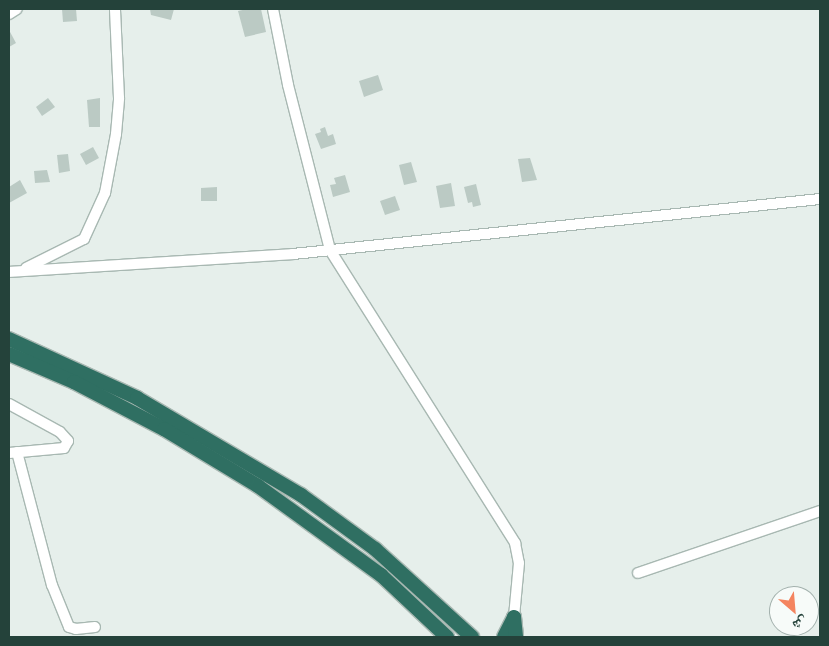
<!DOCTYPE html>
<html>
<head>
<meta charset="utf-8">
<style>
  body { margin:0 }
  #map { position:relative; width:829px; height:646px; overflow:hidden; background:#e6efeb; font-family:"Public Sans","Noto Naskh Arabic",sans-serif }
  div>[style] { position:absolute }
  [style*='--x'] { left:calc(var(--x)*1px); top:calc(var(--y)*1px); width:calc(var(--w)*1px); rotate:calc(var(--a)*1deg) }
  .building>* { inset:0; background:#bbcac4 }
  .roads { filter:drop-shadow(1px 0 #a8b8b2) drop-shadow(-1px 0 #a8b8b2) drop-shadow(0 1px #a8b8b2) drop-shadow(0 -1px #a8b8b2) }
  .minor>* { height:10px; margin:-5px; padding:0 5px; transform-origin:5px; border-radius:5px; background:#fff }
  .highway>* { height:14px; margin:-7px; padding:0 7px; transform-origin:7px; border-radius:7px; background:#2f6f62 }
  span { translate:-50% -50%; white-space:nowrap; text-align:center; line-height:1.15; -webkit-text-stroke:4.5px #f7fbf9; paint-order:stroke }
  .frame { position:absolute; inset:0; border:10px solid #24423a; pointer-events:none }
  .north { position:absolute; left:769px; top:586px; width:50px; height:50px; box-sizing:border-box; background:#f7fbf9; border:1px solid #a3b1ad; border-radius:50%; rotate:153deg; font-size:14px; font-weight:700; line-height:20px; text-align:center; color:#24423a }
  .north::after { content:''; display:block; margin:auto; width:18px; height:22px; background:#f4845f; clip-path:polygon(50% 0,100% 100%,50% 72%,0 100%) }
</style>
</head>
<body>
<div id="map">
  <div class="building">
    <i style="clip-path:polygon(62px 9px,76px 9px,77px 21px,63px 22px)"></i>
    <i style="clip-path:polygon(150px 9px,174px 9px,171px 20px,151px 15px)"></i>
    <i style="clip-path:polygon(247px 9px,261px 9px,266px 32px,245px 37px,238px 11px)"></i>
    <i style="clip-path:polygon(9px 30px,16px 43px,9px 47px)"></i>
    <i style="clip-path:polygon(378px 75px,383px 90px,364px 97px,359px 81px)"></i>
    <i style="clip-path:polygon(48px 98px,55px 107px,42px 116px,36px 107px)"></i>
    <i style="clip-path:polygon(100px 98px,100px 127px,89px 127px,87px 100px)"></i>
    <i style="clip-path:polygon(325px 127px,328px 136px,333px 134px,336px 144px,321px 149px,315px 134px,321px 132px,320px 129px)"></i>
    <i style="clip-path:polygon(93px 147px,99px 158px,86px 165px,80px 154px)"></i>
    <i style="clip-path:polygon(68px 154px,70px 171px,59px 173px,57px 155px)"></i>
    <i style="clip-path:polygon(530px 158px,537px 180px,522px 182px,518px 159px)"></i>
    <i style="clip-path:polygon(411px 162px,417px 182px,404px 185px,399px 165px)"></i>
    <i style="clip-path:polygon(47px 170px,50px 182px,35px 183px,34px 171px)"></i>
    <i style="clip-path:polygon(345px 175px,350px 192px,333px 197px,330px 185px,336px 184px,334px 178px)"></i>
    <i style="clip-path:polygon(20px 180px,27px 193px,9px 203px,9px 187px)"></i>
    <i style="clip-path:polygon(451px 183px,455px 206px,440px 208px,436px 186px)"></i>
    <i style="clip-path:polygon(476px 184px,481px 205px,473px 207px,472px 202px,468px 203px,464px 187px)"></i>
    <i style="clip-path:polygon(217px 187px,217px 201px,201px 201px,201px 188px)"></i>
    <i style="clip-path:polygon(395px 196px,400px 210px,385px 215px,380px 201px)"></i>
  </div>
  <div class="roads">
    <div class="minor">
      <i style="--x:273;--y:9;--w:77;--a:78.8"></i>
      <i style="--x:288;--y:85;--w:170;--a:75.7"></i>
      <i style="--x:330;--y:250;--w:347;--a:57.7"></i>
      <i style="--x:515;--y:543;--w:20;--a:79"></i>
      <i style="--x:519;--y:563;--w:54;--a:95.3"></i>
      <i style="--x:9;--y:14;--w:9;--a:-32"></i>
      <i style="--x:26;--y:268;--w:65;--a:-26.6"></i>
      <i style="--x:84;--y:239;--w:51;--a:-65.5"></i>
      <i style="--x:105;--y:193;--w:60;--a:-79.4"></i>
      <i style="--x:116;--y:134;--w:36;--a:-85"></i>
      <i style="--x:119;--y:98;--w:89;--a:-92.6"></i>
      <i style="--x:9;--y:272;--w:285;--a:-3.6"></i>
      <i style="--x:293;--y:254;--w:530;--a:-5.96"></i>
      <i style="--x:9;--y:404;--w:58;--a:28.8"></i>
      <i style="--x:60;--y:432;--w:12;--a:48"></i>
      <i style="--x:68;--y:441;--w:8;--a:120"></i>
      <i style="--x:64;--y:448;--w:55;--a:174.8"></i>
      <i style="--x:17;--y:452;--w:138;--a:75.3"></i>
      <i style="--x:52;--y:585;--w:45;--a:68"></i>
      <i style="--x:69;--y:627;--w:7;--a:16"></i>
      <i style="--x:76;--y:629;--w:19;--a:-6"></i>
      <i style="--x:638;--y:573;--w:192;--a:-18.8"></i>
    </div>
    <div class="highway">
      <i style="--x:9;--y:339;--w:141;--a:24.7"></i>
      <i style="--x:137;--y:398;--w:191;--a:30.6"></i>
      <i style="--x:301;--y:495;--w:92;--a:36.1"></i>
      <i style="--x:375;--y:549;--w:131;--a:42.2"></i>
      <i style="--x:9;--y:354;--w:71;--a:23.3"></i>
      <i style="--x:74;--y:382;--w:102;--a:27.6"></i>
      <i style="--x:164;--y:429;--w:110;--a:31.2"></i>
      <i style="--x:258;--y:486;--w:152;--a:35.9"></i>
      <i style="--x:381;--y:575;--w:91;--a:43.2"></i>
      <i style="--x:504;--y:637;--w:22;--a:-63"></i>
      <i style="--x:514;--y:617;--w:20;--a:84"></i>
    </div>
  </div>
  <div class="frame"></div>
  <div class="north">ش</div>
</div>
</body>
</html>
